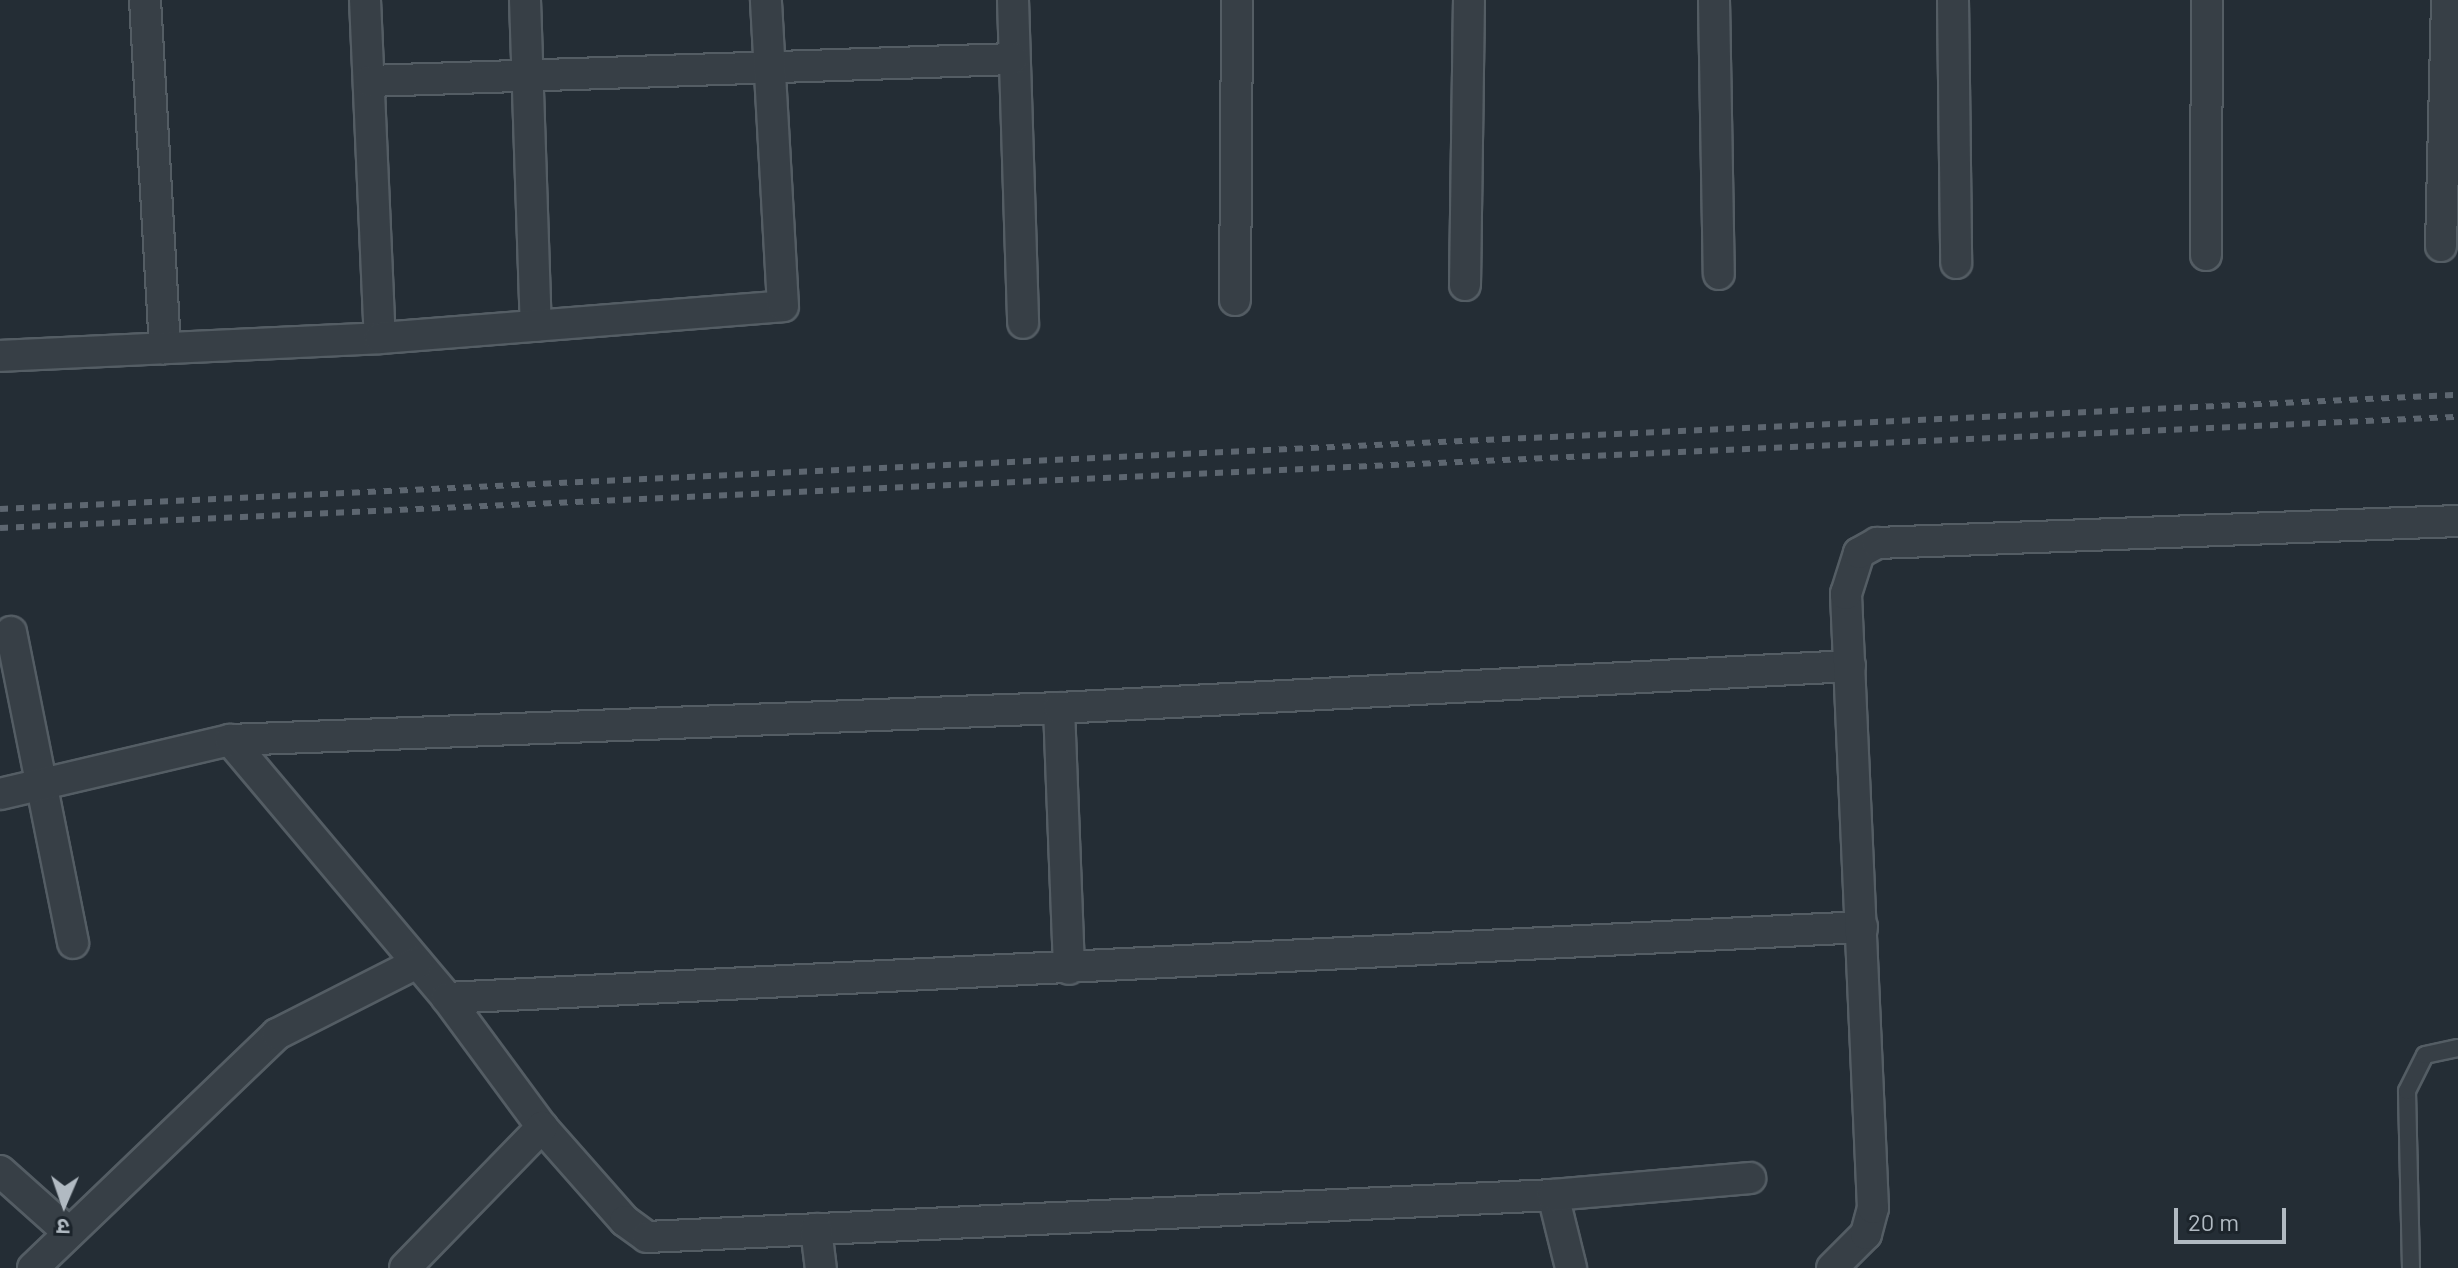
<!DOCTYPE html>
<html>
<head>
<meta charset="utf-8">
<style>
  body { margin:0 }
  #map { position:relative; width:2458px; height:1268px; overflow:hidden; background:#242d35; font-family:Barlow,"Noto Sans Devanagari",sans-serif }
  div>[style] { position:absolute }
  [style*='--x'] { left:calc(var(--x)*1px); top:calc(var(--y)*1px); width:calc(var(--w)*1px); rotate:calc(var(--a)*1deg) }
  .roads { filter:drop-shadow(2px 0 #545d64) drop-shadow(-2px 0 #545d64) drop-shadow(0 2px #545d64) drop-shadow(0 -2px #545d64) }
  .lane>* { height:16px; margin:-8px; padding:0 8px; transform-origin:8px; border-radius:8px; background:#373f46 }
  .street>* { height:30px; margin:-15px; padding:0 15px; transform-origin:15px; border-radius:15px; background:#373f46 }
  .rail>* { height:6px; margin-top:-3px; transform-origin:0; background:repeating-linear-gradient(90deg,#5d6670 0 8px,transparent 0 16px) }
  span { translate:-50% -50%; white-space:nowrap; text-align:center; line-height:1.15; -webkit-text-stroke:6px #1c242b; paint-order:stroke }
  .north { position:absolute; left:24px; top:1164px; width:80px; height:80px; -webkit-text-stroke:6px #1c242b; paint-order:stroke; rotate:182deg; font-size:22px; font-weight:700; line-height:32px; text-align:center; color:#b1bac2 }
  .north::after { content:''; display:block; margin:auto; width:28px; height:36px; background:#b1bac2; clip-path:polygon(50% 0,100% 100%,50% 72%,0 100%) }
  .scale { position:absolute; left:2174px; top:1208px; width:112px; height:36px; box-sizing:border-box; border:4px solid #b1bac2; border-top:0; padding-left:10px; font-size:24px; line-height:28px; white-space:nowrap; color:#b1bac2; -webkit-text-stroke:6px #1c242b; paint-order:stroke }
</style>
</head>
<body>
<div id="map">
  <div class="roads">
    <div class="lane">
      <i style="--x:2411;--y:1268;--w:177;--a:-91.3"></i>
      <i style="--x:2407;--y:1091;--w:40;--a:-63.4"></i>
      <i style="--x:2425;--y:1055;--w:34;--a:-12"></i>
    </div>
    <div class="street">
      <i style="--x:145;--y:0;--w:349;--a:86.7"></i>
      <i style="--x:365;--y:0;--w:338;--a:87.5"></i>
      <i style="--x:525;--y:0;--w:326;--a:88.1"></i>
      <i style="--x:1013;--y:0;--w:323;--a:88.2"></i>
      <i style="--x:1714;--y:0;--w:274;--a:89"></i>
      <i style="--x:1953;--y:0;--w:263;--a:89.3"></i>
      <i style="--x:370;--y:81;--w:643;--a:-1.96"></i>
      <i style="--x:2441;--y:246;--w:246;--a:-88.6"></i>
      <i style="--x:2206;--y:255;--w:255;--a:-89.8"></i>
      <i style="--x:1465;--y:285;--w:285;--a:-89.2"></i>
      <i style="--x:1235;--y:300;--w:300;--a:-89.6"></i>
      <i style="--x:0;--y:356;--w:380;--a:-2.7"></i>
      <i style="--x:380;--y:338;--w:404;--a:-4.5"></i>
      <i style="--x:783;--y:306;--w:306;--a:-93.2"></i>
      <i style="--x:11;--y:632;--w:317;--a:78.7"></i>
      <i style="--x:1059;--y:708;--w:261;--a:87.8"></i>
      <i style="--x:230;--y:740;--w:337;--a:49.9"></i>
      <i style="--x:447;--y:998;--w:160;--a:53.6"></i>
      <i style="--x:542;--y:1127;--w:125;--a:48.6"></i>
      <i style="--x:625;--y:1221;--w:27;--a:36"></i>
      <i style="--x:647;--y:1237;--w:907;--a:-2.65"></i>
      <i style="--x:1553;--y:1195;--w:75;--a:76.1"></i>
      <i style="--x:0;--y:794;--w:236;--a:-13.2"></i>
      <i style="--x:230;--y:740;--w:830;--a:-2.21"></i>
      <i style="--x:1059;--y:708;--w:792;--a:-3.04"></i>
      <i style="--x:447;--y:998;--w:1417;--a:-2.87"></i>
      <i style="--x:0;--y:1171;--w:90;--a:41.8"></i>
      <i style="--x:1553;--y:1195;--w:198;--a:-4.9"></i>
      <i style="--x:816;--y:1229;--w:39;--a:83"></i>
      <i style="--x:33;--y:1268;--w:338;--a:-43.8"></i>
      <i style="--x:277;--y:1034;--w:157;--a:-26.9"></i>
      <i style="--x:405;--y:1268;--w:197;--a:-45.8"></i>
      <i style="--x:1832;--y:1268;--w:48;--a:-45"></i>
      <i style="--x:1866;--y:1234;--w:27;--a:-75"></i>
      <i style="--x:1873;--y:1208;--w:615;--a:-92.52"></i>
      <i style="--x:1846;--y:594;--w:43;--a:-72.4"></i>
      <i style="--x:1859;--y:553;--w:21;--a:-29"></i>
      <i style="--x:1877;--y:543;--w:581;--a:-2.17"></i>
    </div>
  </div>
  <div class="rail">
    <i style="--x:0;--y:509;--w:2461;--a:-2.66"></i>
    <i style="--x:0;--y:528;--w:2461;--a:-2.59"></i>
  </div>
  <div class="north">उ</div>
  <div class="scale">20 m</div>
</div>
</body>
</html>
